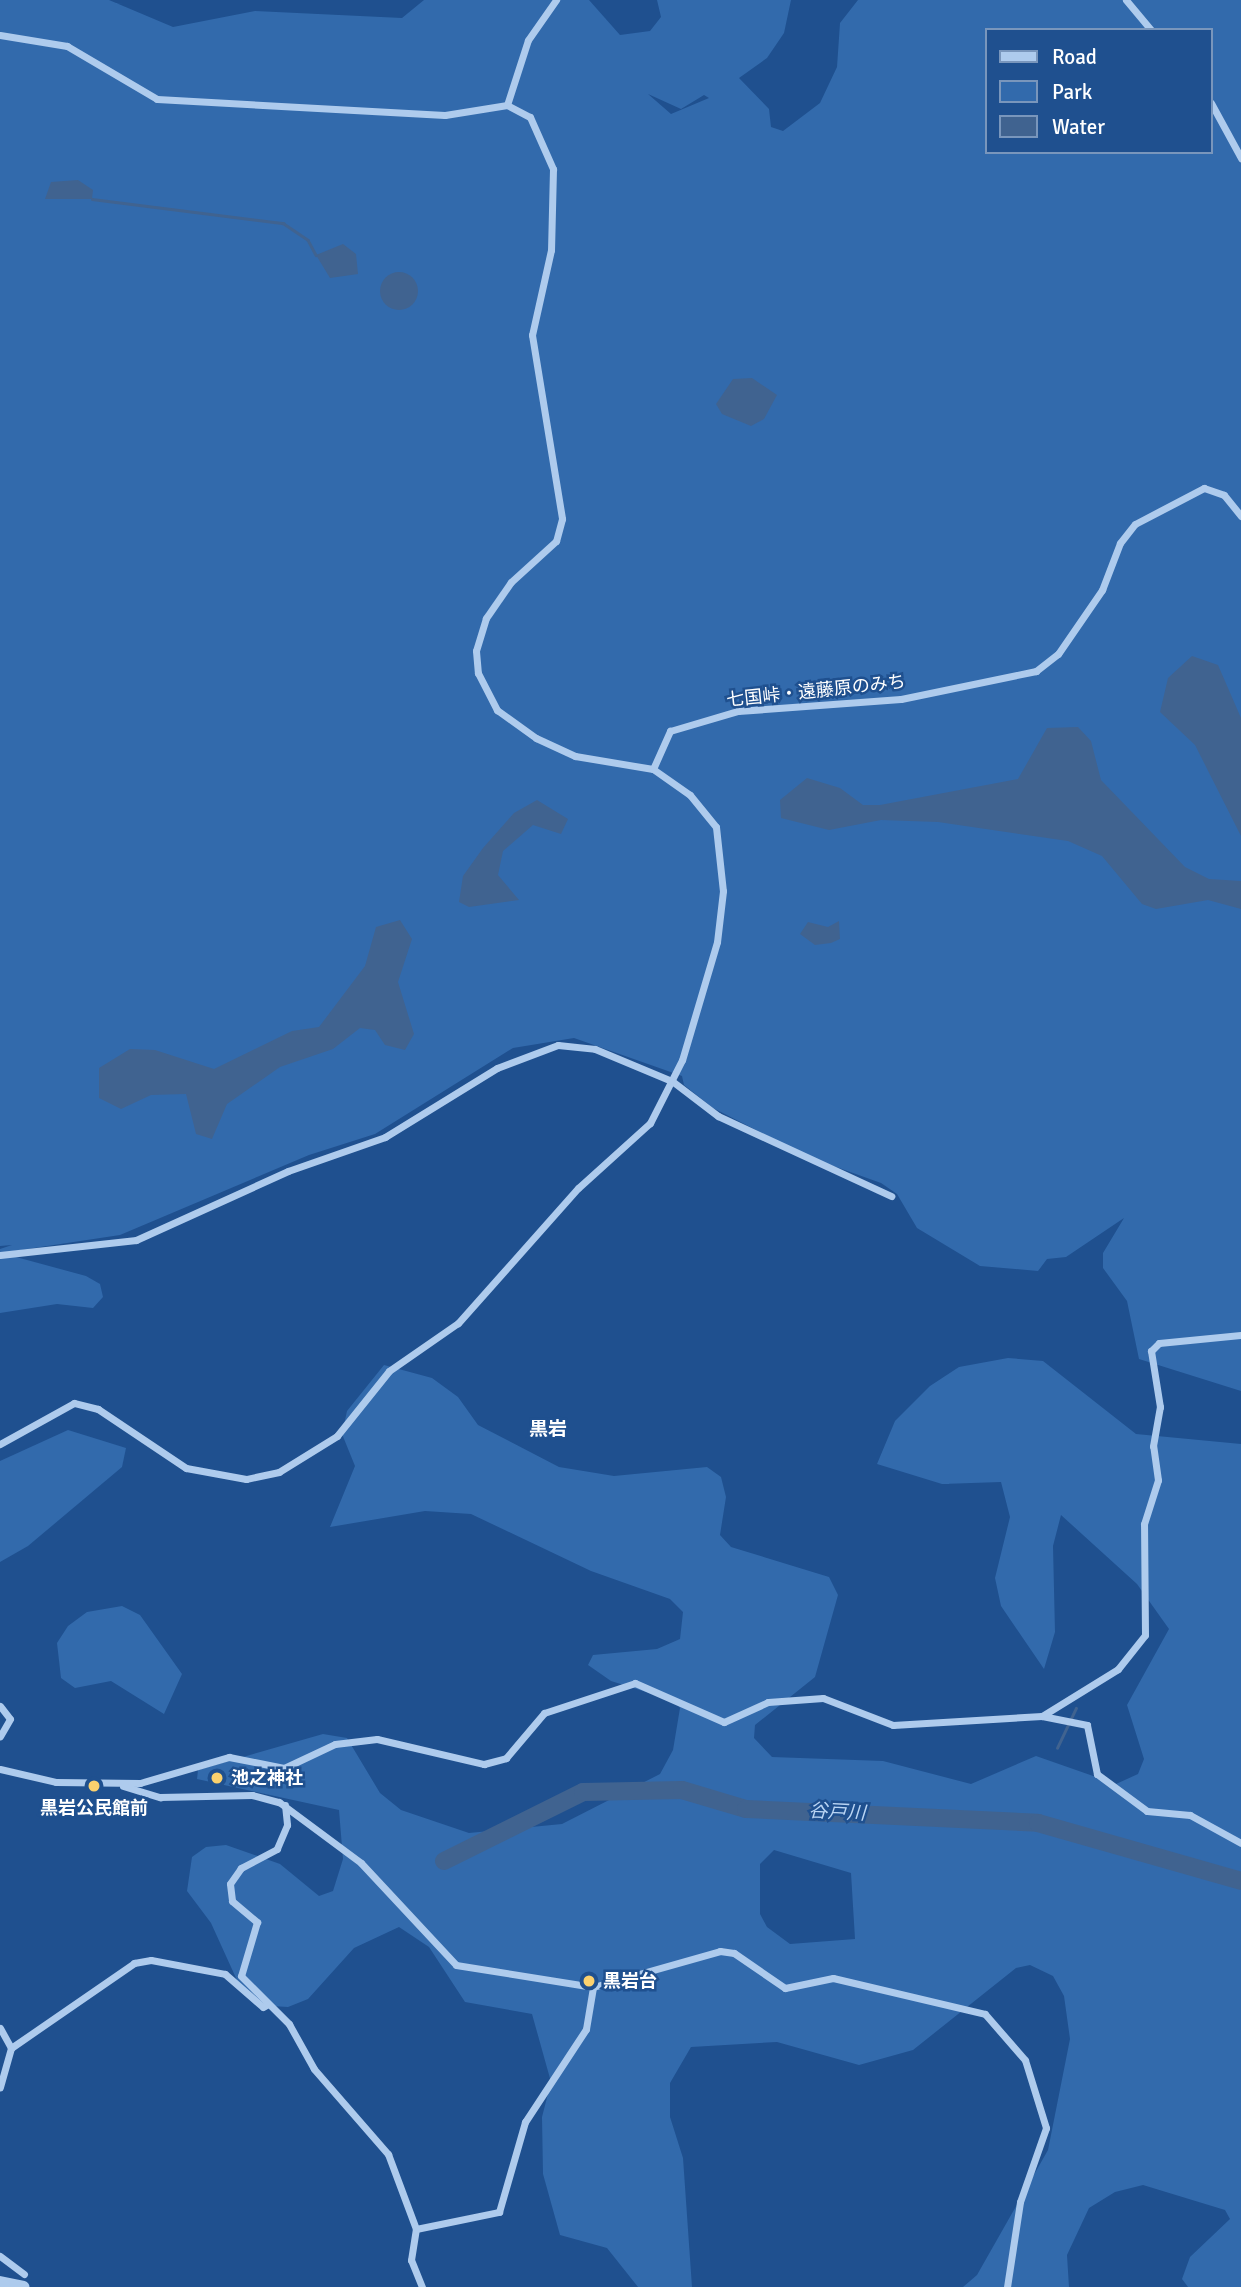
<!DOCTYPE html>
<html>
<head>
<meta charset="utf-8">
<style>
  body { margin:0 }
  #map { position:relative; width:1241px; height:2287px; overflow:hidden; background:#1f508f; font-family:Signika,"Noto Sans JP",sans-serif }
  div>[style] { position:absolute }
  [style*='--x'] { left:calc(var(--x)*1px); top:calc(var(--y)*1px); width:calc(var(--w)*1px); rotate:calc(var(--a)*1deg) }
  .green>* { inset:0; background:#326aac }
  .water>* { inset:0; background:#406390 }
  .round { border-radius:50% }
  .stream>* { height:2.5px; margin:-1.25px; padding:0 1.25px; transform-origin:1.25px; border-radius:1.25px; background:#406390 }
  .river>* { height:18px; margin:-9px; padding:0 9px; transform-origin:9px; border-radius:9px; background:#406390 }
  .minor>* { height:7px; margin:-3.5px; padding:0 3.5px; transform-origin:3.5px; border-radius:3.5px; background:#aecbed }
  .tertiary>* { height:12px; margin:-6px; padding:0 6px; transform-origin:6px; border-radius:6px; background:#aecbed }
  .dots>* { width:19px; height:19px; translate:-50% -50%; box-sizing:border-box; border:4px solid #1f508f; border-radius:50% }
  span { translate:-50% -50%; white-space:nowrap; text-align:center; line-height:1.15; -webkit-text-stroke:5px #1f508f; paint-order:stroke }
  .street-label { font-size:18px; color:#fff }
  .poi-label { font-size:18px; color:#fff; font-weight:700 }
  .left { translate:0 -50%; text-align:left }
  .neighbourhood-label { font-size:19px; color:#fff; font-weight:700 }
  .water-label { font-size:19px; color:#bad5f4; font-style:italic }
  .legend { position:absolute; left:985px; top:28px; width:228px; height:126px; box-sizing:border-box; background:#1f508f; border:2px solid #7996bc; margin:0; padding:9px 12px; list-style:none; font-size:21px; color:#fff }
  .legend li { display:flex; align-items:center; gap:14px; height:35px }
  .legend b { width:35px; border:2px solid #7996bc }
</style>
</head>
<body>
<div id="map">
  <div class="green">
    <i style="clip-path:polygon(evenodd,0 0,109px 0,173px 27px,255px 11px,402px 18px,424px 0,589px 0,620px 35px,650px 31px,661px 17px,657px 0,791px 0,784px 33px,767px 58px,739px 78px,769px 109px,771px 127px,783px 131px,820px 103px,837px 67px,840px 23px,858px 0,1241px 0,1241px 1391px,1139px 1359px,1127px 1301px,1103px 1268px,1103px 1253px,1124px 1218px,1066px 1257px,1047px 1259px,1038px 1271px,980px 1266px,917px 1228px,897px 1194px,881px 1183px,811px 1158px,713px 1108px,684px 1085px,682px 1076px,574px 1038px,513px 1048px,375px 1134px,309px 1155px,120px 1235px,14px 1251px,16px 1257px,86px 1276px,100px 1284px,103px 1297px,93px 1308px,57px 1304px,0 1313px,0 1249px,12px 1245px,0 1246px,0 0,987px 30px,1211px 30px,1211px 152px,987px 152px,987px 30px,0 0,648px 94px,681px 109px,704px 95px,709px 98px,671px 114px,648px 94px)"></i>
    <i style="clip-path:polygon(evenodd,1008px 1358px,1043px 1361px,1136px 1434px,1241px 1444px,1241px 2287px,1188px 2287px,1182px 2279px,1190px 2257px,1230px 2219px,1225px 2210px,1143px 2185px,1115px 2192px,1089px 2208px,1067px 2255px,1069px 2287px,963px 2287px,977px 2275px,1048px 2150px,1070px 2039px,1064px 1996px,1053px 1976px,1030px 1965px,1016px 1968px,913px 2050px,859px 2065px,777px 2042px,691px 2047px,670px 2083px,670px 2117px,683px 2158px,692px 2287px,638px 2287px,607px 2248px,560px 2235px,543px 2174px,542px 2117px,551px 2082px,532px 2014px,465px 2002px,429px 1947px,399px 1927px,354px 1948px,308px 1999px,288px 2007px,255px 2005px,241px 1989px,211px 1923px,187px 1891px,192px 1857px,206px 1847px,226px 1845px,280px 1864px,319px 1896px,333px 1891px,343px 1859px,339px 1810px,197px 1779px,198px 1770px,323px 1734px,347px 1738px,380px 1793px,401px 1810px,469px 1833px,562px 1824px,660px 1774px,673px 1750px,680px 1708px,675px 1701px,611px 1681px,588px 1665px,593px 1655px,657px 1649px,680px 1639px,683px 1612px,670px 1599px,591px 1571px,471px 1514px,425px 1511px,330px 1527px,355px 1466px,342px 1434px,347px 1411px,384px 1365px,432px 1378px,458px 1397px,478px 1425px,559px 1467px,614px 1476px,707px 1467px,721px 1477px,726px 1497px,720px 1535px,731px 1547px,829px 1577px,838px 1595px,815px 1677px,755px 1725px,754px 1738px,772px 1757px,883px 1761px,971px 1784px,1036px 1756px,1116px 1784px,1138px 1774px,1144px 1759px,1127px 1705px,1169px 1629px,1137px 1584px,1061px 1515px,1053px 1546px,1055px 1632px,1044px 1669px,1001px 1606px,995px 1578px,1010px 1517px,1001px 1482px,942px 1484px,877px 1464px,895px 1421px,930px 1386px,959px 1367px,1008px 1358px,774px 1850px,851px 1873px,855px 1939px,790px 1944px,767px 1927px,760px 1914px,760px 1864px,774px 1850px)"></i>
    <i style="clip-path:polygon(68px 1430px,126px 1448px,122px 1467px,28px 1546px,0 1562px,0 1461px)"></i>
    <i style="clip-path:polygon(122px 1606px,140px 1615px,182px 1674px,164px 1714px,111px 1681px,75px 1688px,61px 1678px,57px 1643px,68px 1626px,87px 1612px)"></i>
  </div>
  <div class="water">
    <i style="clip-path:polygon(78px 180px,93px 190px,92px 199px,45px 199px,51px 182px)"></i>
    <i style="clip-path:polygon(343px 244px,356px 254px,358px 274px,330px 278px,316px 255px)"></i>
    <i class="round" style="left:380px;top:272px;width:38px;height:38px"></i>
    <i style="clip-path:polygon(752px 378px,777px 395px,764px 419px,751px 426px,722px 414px,716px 404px,733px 379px)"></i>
    <i style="clip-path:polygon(1192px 656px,1218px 665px,1241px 718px,1241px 836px,1195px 745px,1160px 712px,1168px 678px)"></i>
    <i style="clip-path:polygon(1078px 727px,1091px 741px,1101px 780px,1185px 867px,1209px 879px,1241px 881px,1241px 909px,1208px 900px,1156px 909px,1142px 904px,1102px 856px,1068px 841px,938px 822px,881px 820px,829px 830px,781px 818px,780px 800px,807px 778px,840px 788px,863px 805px,880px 805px,1018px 779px,1047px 728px)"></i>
    <i style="clip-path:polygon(537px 800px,568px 819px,561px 834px,533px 825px,503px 851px,498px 875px,519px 900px,469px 907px,459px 902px,463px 876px,483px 848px,514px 813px)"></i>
    <i style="clip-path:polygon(400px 920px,412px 939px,398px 982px,414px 1034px,405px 1050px,385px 1045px,375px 1030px,360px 1028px,333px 1049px,280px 1067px,227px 1104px,212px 1139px,196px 1134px,186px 1094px,151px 1095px,121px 1109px,99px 1098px,99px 1068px,130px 1049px,155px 1050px,214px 1069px,292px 1031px,319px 1027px,365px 966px,376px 927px)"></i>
    <i style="clip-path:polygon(839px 921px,840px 939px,831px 943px,815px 945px,800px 934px,808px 922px,828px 927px)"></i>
  </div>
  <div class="stream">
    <i style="--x:92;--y:199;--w:193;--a:7.2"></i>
    <i style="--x:283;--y:223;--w:30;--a:34"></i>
    <i style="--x:308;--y:240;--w:17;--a:62"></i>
    <i style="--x:1057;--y:1748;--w:44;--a:-64.6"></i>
  </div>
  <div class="river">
    <i style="--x:444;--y:1861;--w:155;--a:-26.4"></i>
    <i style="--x:583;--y:1792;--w:99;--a:-1.2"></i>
    <i style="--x:682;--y:1790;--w:67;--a:16.5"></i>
    <i style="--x:746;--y:1809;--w:292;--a:2.7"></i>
    <i style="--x:1038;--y:1823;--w:211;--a:15.9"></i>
  </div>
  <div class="minor">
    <i style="--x:1126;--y:0;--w:39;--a:50"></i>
    <i style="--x:0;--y:35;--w:68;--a:9.3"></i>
    <i style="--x:67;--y:46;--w:104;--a:30.5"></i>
    <i style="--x:157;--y:99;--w:288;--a:3.2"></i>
    <i style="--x:445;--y:115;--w:63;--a:-9.2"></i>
    <i style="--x:507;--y:105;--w:26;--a:28"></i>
    <i style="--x:530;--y:117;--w:57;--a:66.1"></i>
    <i style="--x:553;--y:169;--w:81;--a:91.4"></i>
    <i style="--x:551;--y:250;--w:87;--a:102.6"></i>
    <i style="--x:532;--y:335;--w:186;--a:80.7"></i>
    <i style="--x:562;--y:519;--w:23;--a:105"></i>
    <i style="--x:556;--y:541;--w:61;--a:137.7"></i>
    <i style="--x:511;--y:582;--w:44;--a:124.8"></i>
    <i style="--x:486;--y:618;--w:34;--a:107"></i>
    <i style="--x:476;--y:651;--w:22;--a:85"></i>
    <i style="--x:478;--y:673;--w:42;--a:62.8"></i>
    <i style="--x:497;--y:710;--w:48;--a:35.7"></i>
    <i style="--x:536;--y:738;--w:43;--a:24.8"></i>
    <i style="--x:575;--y:756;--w:79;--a:9.5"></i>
    <i style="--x:653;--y:769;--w:45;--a:35.1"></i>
    <i style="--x:690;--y:795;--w:41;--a:50.9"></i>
    <i style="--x:716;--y:827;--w:64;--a:83.8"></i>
    <i style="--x:723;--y:891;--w:51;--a:96.7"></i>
    <i style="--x:717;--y:942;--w:123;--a:106.5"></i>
    <i style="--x:682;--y:1060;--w:71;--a:116.9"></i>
    <i style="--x:650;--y:1123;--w:97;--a:137.9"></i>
    <i style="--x:578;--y:1188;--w:181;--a:131.6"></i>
    <i style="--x:458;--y:1323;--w:84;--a:145.2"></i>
    <i style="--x:389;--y:1371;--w:83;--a:128.7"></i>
    <i style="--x:337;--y:1436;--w:68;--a:148.2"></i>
    <i style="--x:279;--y:1472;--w:34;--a:168"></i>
    <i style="--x:246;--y:1479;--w:61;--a:-169.6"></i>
    <i style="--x:186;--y:1468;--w:106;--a:-146.2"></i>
    <i style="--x:98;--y:1409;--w:25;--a:-166"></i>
    <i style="--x:74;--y:1403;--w:85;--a:151"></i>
    <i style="--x:1211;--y:103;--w:63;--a:61.4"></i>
    <i style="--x:507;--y:105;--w:68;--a:-72.1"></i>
    <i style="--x:528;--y:40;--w:49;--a:-55"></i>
    <i style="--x:653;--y:769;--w:42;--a:-65.9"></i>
    <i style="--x:670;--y:731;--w:71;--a:-16.4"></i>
    <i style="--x:738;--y:711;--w:163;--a:-4.2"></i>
    <i style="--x:901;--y:699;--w:138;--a:-11.7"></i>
    <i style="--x:1036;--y:671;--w:28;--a:-38"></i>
    <i style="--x:1058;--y:654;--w:78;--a:-55.5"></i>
    <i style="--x:1102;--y:590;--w:50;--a:-69"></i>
    <i style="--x:1120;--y:543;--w:24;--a:-52"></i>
    <i style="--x:1135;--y:524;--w:78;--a:-27.6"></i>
    <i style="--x:1204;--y:488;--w:21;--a:19"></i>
    <i style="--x:1224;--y:495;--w:27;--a:51"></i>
    <i style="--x:0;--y:1255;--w:137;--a:-6.3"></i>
    <i style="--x:136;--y:1240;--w:167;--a:-24.4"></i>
    <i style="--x:288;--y:1171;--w:103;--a:-19.3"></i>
    <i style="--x:385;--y:1137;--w:132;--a:-31.6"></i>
    <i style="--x:497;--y:1068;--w:65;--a:-20.7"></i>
    <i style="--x:558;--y:1045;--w:37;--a:6"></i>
    <i style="--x:595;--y:1049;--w:83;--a:22.6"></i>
    <i style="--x:672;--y:1081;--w:58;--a:37.3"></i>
    <i style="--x:718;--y:1116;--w:191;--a:24.8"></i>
    <i style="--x:0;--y:1706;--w:16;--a:52"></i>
    <i style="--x:10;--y:1719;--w:20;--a:120"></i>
    <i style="--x:1042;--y:1716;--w:46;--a:11.3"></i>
    <i style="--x:1087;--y:1725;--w:50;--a:78.5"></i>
    <i style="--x:1097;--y:1774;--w:62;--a:36.5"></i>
    <i style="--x:1147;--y:1811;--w:43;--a:5.3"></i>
    <i style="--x:1190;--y:1815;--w:58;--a:28.8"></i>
    <i style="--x:0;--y:1769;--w:57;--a:13.1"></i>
    <i style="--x:56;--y:1782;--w:84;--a:0.7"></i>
    <i style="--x:140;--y:1783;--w:93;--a:-16.3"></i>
    <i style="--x:229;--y:1757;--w:56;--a:11.3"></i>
    <i style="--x:284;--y:1768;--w:56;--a:-25.2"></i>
    <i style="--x:335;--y:1744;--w:42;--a:-6.8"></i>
    <i style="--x:377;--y:1739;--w:110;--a:13.2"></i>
    <i style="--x:484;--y:1764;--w:23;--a:-15"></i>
    <i style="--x:506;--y:1758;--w:59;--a:-49.8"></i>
    <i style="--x:544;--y:1713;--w:96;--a:-18.2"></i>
    <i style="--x:635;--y:1683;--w:97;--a:23.7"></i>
    <i style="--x:724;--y:1722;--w:48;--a:-24.4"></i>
    <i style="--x:768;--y:1702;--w:55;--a:-4.2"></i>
    <i style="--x:823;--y:1698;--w:75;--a:21.1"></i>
    <i style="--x:893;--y:1725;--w:149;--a:-3.5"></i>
    <i style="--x:1042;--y:1716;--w:89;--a:-31.7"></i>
    <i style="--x:1118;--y:1669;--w:43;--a:-51.5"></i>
    <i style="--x:1145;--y:1635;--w:111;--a:-90.5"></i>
    <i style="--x:1144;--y:1524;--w:46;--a:-72.3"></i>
    <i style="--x:1158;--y:1480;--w:34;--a:-98"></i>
    <i style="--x:1153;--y:1446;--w:40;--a:-80"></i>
    <i style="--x:1160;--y:1407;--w:57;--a:-99.1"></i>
    <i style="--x:1151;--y:1351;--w:11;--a:-45"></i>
    <i style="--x:1159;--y:1343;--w:82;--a:-5.6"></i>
    <i style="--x:123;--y:1786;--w:39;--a:17"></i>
    <i style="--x:160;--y:1797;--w:92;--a:-1.2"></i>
    <i style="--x:252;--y:1795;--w:28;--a:15"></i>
    <i style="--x:279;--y:1802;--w:102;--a:36.6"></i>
    <i style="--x:361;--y:1863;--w:139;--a:47"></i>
    <i style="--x:456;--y:1965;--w:139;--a:9.1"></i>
    <i style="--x:285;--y:1805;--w:20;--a:84"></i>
    <i style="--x:287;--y:1825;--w:26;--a:113"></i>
    <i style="--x:277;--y:1849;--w:41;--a:152.2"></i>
    <i style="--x:241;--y:1868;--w:19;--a:125"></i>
    <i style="--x:230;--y:1884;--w:17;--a:83"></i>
    <i style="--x:232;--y:1901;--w:33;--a:40"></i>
    <i style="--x:257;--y:1922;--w:56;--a:106.5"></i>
    <i style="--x:241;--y:1976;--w:68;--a:45"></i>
    <i style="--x:289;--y:2024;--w:51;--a:60.9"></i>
    <i style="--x:314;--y:2069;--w:113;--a:49"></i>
    <i style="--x:388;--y:2154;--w:80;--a:69.5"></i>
    <i style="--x:0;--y:2028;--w:23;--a:61"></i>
    <i style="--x:11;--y:2048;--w:41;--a:105.8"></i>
    <i style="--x:11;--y:2048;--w:150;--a:-34.6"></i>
    <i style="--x:134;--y:1963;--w:17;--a:-10"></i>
    <i style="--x:151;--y:1960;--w:75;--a:10.7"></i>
    <i style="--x:225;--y:1974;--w:50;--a:41"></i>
    <i style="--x:263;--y:2007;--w:6;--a:-31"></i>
    <i style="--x:0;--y:2256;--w:30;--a:37"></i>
    <i style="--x:422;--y:2287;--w:29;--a:-112"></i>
    <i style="--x:411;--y:2260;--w:31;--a:-81"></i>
    <i style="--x:416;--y:2229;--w:85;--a:-11.6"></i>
    <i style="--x:499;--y:2212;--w:94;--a:-73.9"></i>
    <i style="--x:525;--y:2122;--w:111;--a:-56.7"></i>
    <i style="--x:586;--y:2029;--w:43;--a:-80.5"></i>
    <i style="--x:593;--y:1987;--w:132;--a:-15.8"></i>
    <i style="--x:720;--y:1951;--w:14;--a:8"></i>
    <i style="--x:734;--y:1953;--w:62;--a:34.5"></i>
    <i style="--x:785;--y:1988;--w:49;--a:-11.8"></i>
    <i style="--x:833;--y:1978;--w:156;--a:13.3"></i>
    <i style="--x:985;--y:2014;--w:61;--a:49"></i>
    <i style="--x:1025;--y:2060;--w:71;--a:72.8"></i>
    <i style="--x:1046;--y:2128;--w:78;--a:109.4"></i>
    <i style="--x:1020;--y:2202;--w:86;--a:98.7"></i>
  </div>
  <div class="tertiary">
    <i style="--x:0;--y:2282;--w:24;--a:12"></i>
  </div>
  <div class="dots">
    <i style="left:217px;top:1778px;background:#fbd16e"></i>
    <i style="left:94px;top:1786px;background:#fbd16e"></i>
    <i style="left:589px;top:1981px;background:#fbd16e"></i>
  </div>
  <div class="street-label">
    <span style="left:816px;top:691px;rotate:-6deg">七国峠・遠藤原のみち</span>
  </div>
  <div class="poi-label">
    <span class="left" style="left:231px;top:1778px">池之神社</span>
    <span style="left:94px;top:1808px">黒岩公民館前</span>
    <span class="left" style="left:603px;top:1981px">黒岩台</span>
  </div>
  <div class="neighbourhood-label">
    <span style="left:548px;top:1430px">黒岩</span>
  </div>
  <div class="water-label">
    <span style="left:837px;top:1813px;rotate:3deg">谷戸川</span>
  </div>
  <ul class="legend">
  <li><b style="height:9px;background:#aecbed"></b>Road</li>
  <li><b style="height:19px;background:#326aac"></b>Park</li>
  <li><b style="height:19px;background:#406390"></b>Water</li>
  </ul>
</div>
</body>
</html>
